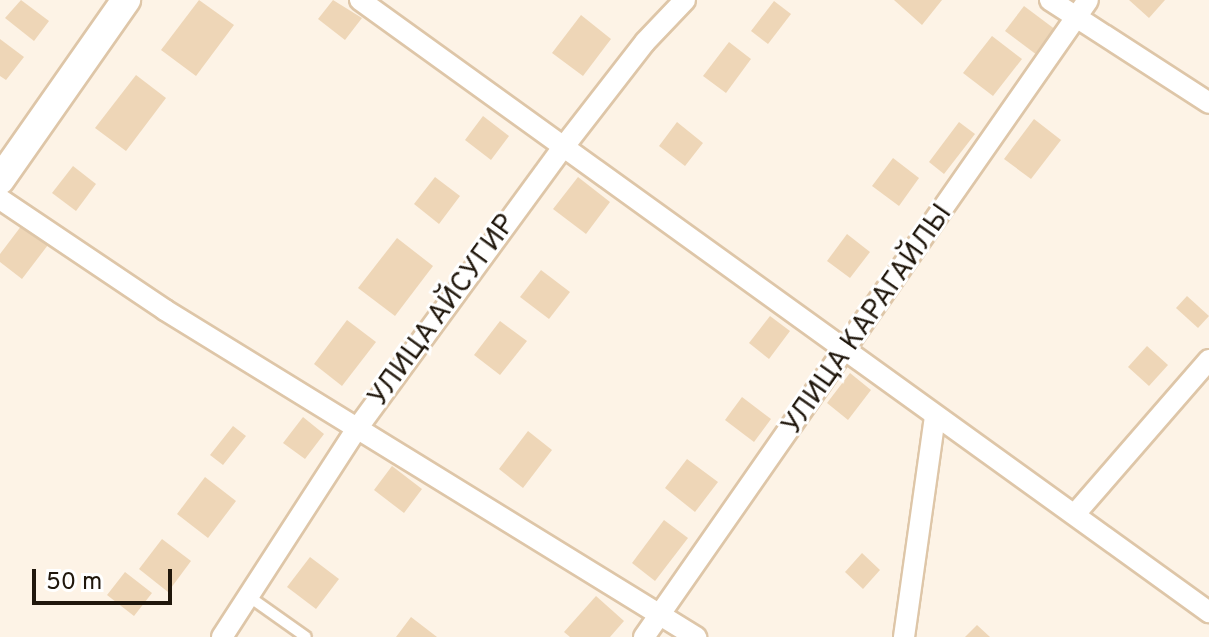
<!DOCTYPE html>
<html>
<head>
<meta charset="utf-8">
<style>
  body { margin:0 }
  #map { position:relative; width:1209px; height:637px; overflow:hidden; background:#fdf3e6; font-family:Overpass,sans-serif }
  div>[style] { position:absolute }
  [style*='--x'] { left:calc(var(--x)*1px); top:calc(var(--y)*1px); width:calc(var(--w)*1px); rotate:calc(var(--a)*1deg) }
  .building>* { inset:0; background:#eed6b7 }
  .roads { filter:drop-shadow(2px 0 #dec6a8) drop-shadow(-2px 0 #dec6a8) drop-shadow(0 2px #dec6a8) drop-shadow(0 -2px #dec6a8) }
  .lane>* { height:10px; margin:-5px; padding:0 5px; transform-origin:5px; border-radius:5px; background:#fff }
  .street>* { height:20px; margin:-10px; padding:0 10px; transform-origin:10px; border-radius:10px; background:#fff }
  .secondary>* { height:28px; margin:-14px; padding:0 14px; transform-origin:14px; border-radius:14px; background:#fff }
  span { translate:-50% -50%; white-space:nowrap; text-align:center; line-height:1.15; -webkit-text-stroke:6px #fff; paint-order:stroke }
  .street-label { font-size:28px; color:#20170c }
  .scale { position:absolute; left:32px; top:569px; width:140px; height:36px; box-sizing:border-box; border:4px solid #20170c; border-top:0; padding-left:10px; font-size:24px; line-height:28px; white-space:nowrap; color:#20170c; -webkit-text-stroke:6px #fff; paint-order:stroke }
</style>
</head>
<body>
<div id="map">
  <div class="building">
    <i style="clip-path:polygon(21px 0,49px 21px,34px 41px,5px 18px)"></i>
    <i style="clip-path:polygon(199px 0,234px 25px,196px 76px,161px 50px)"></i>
    <i style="clip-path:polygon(333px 0,362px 18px,345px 40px,318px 19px)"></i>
    <i style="clip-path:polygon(894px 0,942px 0,922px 25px)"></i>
    <i style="clip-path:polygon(1129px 0,1165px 0,1149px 18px)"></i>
    <i style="clip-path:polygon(774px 1px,791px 14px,768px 44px,751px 31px)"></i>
    <i style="clip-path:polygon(1024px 6px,1056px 30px,1037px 55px,1005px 31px)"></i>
    <i style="clip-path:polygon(581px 15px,611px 39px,583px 76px,552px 53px)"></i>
    <i style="clip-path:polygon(992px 36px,1022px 59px,993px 96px,963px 73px)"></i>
    <i style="clip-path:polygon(0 39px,24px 57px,6px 80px,0 76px)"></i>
    <i style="clip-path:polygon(729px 42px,751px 59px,726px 93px,703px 76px)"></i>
    <i style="clip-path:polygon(136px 75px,166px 98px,126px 151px,95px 128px)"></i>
    <i style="clip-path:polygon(483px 116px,509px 136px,491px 160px,465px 140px)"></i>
    <i style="clip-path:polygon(1034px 119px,1061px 140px,1031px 179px,1004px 159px)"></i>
    <i style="clip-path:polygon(677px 122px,703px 143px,685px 166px,659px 146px)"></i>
    <i style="clip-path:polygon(959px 122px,975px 134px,944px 174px,929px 162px)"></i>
    <i style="clip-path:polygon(893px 158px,919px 178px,899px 206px,872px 186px)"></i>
    <i style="clip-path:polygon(73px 166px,96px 184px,76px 211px,52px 193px)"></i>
    <i style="clip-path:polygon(435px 177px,460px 196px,439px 224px,414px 204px)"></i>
    <i style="clip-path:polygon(578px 177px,610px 202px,586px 234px,553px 209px)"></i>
    <i style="clip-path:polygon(25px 221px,51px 241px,22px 279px,0 262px,0 254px)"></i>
    <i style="clip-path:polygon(847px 234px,870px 252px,850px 278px,827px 261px)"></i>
    <i style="clip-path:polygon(397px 238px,433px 266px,395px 316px,358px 288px)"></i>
    <i style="clip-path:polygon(541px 270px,570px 292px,549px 319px,520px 297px)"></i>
    <i style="clip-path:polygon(1187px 296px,1209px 316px,1198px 328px,1176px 308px)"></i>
    <i style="clip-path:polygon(770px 316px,790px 331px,769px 359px,749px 343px)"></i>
    <i style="clip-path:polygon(347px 320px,376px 342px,342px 386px,314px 364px)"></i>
    <i style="clip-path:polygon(500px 321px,527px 341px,500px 375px,474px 355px)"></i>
    <i style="clip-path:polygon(1147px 346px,1168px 365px,1149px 386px,1128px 367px)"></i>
    <i style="clip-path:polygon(850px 373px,871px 390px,848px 420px,827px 403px)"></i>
    <i style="clip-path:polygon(742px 397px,771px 419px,754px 442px,725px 420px)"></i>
    <i style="clip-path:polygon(303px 417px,324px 434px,305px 459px,283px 443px)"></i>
    <i style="clip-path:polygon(233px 426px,246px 436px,223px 465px,210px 455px)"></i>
    <i style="clip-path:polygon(528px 431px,552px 450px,523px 488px,499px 469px)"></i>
    <i style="clip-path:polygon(687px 459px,718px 482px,695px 512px,665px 488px)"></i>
    <i style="clip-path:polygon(392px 466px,422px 489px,404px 513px,374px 490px)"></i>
    <i style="clip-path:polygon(205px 477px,236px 501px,208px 538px,177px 514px)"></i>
    <i style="clip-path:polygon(664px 520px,688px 538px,655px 581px,632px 563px)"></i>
    <i style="clip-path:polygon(162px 539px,191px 561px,168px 592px,139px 569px)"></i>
    <i style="clip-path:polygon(862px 553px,880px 570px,863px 589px,845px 572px)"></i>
    <i style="clip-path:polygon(310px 557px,339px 579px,316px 609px,287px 587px)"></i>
    <i style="clip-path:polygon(125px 572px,152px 593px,134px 616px,107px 595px)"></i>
    <i style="clip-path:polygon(596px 596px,624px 621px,610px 637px,570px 637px,564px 632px)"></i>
    <i style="clip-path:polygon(411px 617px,437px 637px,396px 637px)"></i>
    <i style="clip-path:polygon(977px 625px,990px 637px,965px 637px)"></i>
  </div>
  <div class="roads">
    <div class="lane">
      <i style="--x:251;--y:598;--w:67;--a:35.3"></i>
    </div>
    <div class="street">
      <i style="--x:360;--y:0;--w:1047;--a:35.79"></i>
      <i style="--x:1050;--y:0;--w:189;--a:32.9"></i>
      <i style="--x:0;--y:199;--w:199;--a:33.9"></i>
      <i style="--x:165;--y:310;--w:624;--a:31.63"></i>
      <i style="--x:1075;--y:514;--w:204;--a:-49"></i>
      <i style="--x:222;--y:637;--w:247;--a:-57.1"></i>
      <i style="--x:356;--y:430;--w:348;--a:-53.8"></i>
      <i style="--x:562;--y:149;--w:135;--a:-52.2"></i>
      <i style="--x:645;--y:42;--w:58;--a:-46.4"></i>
      <i style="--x:644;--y:637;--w:776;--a:-55.12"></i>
      <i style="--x:904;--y:637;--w:223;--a:-82"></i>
    </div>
    <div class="secondary">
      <i style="--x:0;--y:180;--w:220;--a:-55"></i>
    </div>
  </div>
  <div class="street-label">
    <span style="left:443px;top:311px;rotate:-54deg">УЛИЦА АЙСУГИР</span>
    <span style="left:868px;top:320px;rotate:-55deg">УЛИЦА КАРАГАЙЛЫ</span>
  </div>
  <div class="scale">50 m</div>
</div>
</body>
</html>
